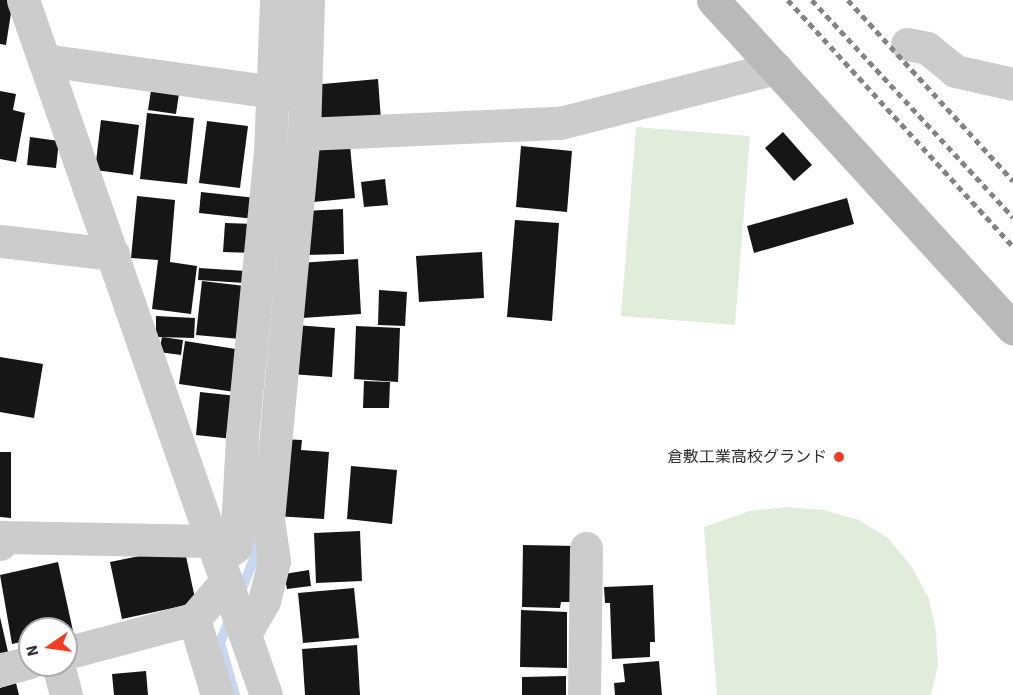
<!DOCTYPE html>
<html>
<head>
<meta charset="utf-8">
<style>
  body { margin:0 }
  #map { position:relative; width:1013px; height:695px; overflow:hidden; background:#fff; font-family:"Source Sans 3","Noto Sans JP",sans-serif }
  div>[style] { position:absolute }
  [style*='--x'] { left:calc(var(--x)*1px); top:calc(var(--y)*1px); width:calc(var(--w)*1px); rotate:calc(var(--a)*1deg) }
  .green>* { inset:0; background:#e1eddb }
  .stream>* { height:10px; margin:-5px; padding:0 5px; transform-origin:5px; border-radius:5px; background:#c6d7ef }
  .building>* { inset:0; background:#161616 }
  .street>* { height:33px; margin:-16.5px; padding:0 16.5px; transform-origin:16.5px; border-radius:16.5px; background:#ccc }
  .secondary>* { height:33px; margin:-16.5px; padding:0 16.5px; transform-origin:16.5px; border-radius:16.5px; background:#b9b9b9 }
  .rail>* { height:4.5px; margin-top:-2.25px; transform-origin:0; background:repeating-linear-gradient(90deg,#848484 0 6px,transparent 0 10.5px) }
  .dots>* { width:16px; height:16px; translate:-50% -50%; box-sizing:border-box; border:3px solid #fff; border-radius:50% }
  span { translate:-50% -50%; white-space:nowrap; text-align:center; line-height:1.15; -webkit-text-stroke:6px #fff; paint-order:stroke }
  .poi-label { font-size:16px; color:#2f2f2f }
  .right { translate:-100% -50%; text-align:right }
  .north { position:absolute; left:18px; top:617px; width:60px; height:60px; box-sizing:border-box; background:#fff; border:2px solid #acacac; border-radius:50%; rotate:257deg; font-size:16px; font-weight:700; line-height:24px; text-align:center; color:#2f2f2f }
  .north::after { content:''; display:block; margin:auto; width:21px; height:27px; background:#f43c22; clip-path:polygon(50% 0,100% 100%,50% 72%,0 100%) }
</style>
</head>
<body>
<div id="map">
  <div class="green">
    <i style="clip-path:polygon(636px 127px,750px 136px,735px 325px,621px 316px)"></i>
    <i style="clip-path:polygon(787px 507px,824px 510px,859px 520px,888px 538px,912px 567px,929px 599px,936px 632px,938px 665px,931px 695px,717px 695px,704px 527px,749px 511px)"></i>
  </div>
  <div class="stream">
    <i style="--x:239;--y:596;--w:40;--a:-68"></i>
    <i style="--x:254;--y:559;--w:26;--a:-99"></i>
    <i style="--x:230;--y:618;--w:27;--a:112"></i>
    <i style="--x:220;--y:643;--w:54;--a:73.9"></i>
  </div>
  <div class="building">
    <i style="clip-path:polygon(0 0,13px 0,6px 45px,0 44px)"></i>
    <i style="clip-path:polygon(378px 79px,381px 120px,316px 126px,312px 85px)"></i>
    <i style="clip-path:polygon(152px 84px,180px 87px,176px 114px,148px 110px)"></i>
    <i style="clip-path:polygon(0 91px,16px 94px,13px 110px,25px 113px,16px 162px,0 159px)"></i>
    <i style="clip-path:polygon(147px 113px,194px 118px,187px 184px,140px 179px)"></i>
    <i style="clip-path:polygon(101px 120px,139px 125px,133px 175px,95px 170px)"></i>
    <i style="clip-path:polygon(207px 121px,248px 126px,240px 188px,199px 183px)"></i>
    <i style="clip-path:polygon(783px 132px,812px 165px,794px 181px,765px 148px)"></i>
    <i style="clip-path:polygon(30px 137px,59px 141px,56px 168px,27px 165px)"></i>
    <i style="clip-path:polygon(350px 146px,355px 198px,313px 202px,308px 150px)"></i>
    <i style="clip-path:polygon(521px 146px,572px 151px,567px 212px,516px 207px)"></i>
    <i style="clip-path:polygon(385px 179px,388px 205px,364px 207px,361px 182px)"></i>
    <i style="clip-path:polygon(201px 192px,257px 198px,255px 219px,199px 213px)"></i>
    <i style="clip-path:polygon(137px 196px,175px 200px,170px 262px,197px 266px,191px 314px,152px 309px,158px 260px,131px 258px)"></i>
    <i style="clip-path:polygon(847px 198px,854px 224px,754px 253px,747px 226px)"></i>
    <i style="clip-path:polygon(343px 209px,344px 254px,305px 255px,304px 211px)"></i>
    <i style="clip-path:polygon(515px 220px,559px 223px,552px 321px,507px 317px)"></i>
    <i style="clip-path:polygon(225px 223px,255px 224px,254px 253px,223px 252px)"></i>
    <i style="clip-path:polygon(482px 252px,484px 298px,419px 302px,416px 256px)"></i>
    <i style="clip-path:polygon(358px 259px,361px 314px,302px 318px,299px 263px)"></i>
    <i style="clip-path:polygon(199px 268px,246px 271px,245px 283px,198px 280px)"></i>
    <i style="clip-path:polygon(202px 281px,245px 286px,240px 339px,196px 335px)"></i>
    <i style="clip-path:polygon(379px 290px,407px 292px,405px 326px,378px 325px)"></i>
    <i style="clip-path:polygon(156px 316px,195px 318px,194px 338px,156px 337px)"></i>
    <i style="clip-path:polygon(295px 325px,335px 328px,332px 377px,291px 374px)"></i>
    <i style="clip-path:polygon(356px 326px,400px 328px,398px 382px,354px 379px)"></i>
    <i style="clip-path:polygon(162px 337px,183px 340px,181px 355px,159px 352px)"></i>
    <i style="clip-path:polygon(185px 341px,242px 350px,235px 392px,179px 384px)"></i>
    <i style="clip-path:polygon(0 357px,43px 364px,34px 418px,0 412px)"></i>
    <i style="clip-path:polygon(364px 381px,390px 382px,389px 408px,363px 408px)"></i>
    <i style="clip-path:polygon(200px 392px,237px 396px,233px 439px,196px 435px)"></i>
    <i style="clip-path:polygon(281px 439px,302px 440px,301px 450px,329px 452px,324px 519px,275px 516px)"></i>
    <i style="clip-path:polygon(0 452px,11px 452px,11px 518px,0 517px)"></i>
    <i style="clip-path:polygon(351px 466px,397px 470px,392px 524px,347px 519px)"></i>
    <i style="clip-path:polygon(360px 531px,362px 581px,316px 583px,314px 533px)"></i>
    <i style="clip-path:polygon(523px 545px,577px 546px,577px 602px,561px 602px,560px 608px,522px 607px)"></i>
    <i style="clip-path:polygon(184px 547px,196px 603px,122px 619px,110px 562px)"></i>
    <i style="clip-path:polygon(58px 562px,73px 631px,30px 629px,30px 640px,12px 644px,0 575px)"></i>
    <i style="clip-path:polygon(309px 570px,311px 586px,287px 589px,284px 574px)"></i>
    <i style="clip-path:polygon(653px 585px,655px 642px,650px 642px,650px 657px,612px 659px,610px 603px,605px 603px,604px 587px)"></i>
    <i style="clip-path:polygon(354px 588px,359px 638px,303px 643px,298px 593px)"></i>
    <i style="clip-path:polygon(521px 610px,567px 612px,567px 668px,520px 667px)"></i>
    <i style="clip-path:polygon(0 617px,8px 652px,0 653px)"></i>
    <i style="clip-path:polygon(357px 645px,360px 695px,305px 695px,302px 649px)"></i>
    <i style="clip-path:polygon(659px 661px,662px 695px,615px 695px,614px 683px,625px 682px,623px 664px)"></i>
    <i style="clip-path:polygon(146px 671px,148px 695px,114px 695px,112px 674px)"></i>
    <i style="clip-path:polygon(566px 676px,566px 695px,522px 695px,522px 677px)"></i>
    <i style="clip-path:polygon(16px 683px,19px 695px,0 695px,0 688px)"></i>
  </div>
  <div class="street">
    <i style="--x:23;--y:0;--w:736;--a:70.73"></i>
    <i style="--x:907;--y:44;--w:20;--a:11"></i>
    <i style="--x:927;--y:48;--w:36;--a:39"></i>
    <i style="--x:955;--y:71;--w:59;--a:12.6"></i>
    <i style="--x:44;--y:60;--w:253;--a:7.9"></i>
    <i style="--x:304;--y:134;--w:256;--a:-2.5"></i>
    <i style="--x:560;--y:123;--w:223;--a:-14.3"></i>
    <i style="--x:0;--y:241;--w:114;--a:6.6"></i>
    <i style="--x:0;--y:544;--w:8;--a:-67"></i>
    <i style="--x:3;--y:537;--w:209;--a:1.1"></i>
    <i style="--x:218;--y:559;--w:22;--a:-36"></i>
    <i style="--x:236;--y:546;--w:109;--a:-86.8"></i>
    <i style="--x:242;--y:437;--w:286;--a:-84.4"></i>
    <i style="--x:270;--y:152;--w:152;--a:-87.7"></i>
    <i style="--x:245;--y:634;--w:38;--a:-60"></i>
    <i style="--x:264;--y:601;--w:41;--a:-76"></i>
    <i style="--x:274;--y:561;--w:41;--a:-98.3"></i>
    <i style="--x:268;--y:520;--w:388;--a:-84.7"></i>
    <i style="--x:304;--y:134;--w:134;--a:-88.3"></i>
    <i style="--x:66;--y:653;--w:132;--a:-14.9"></i>
    <i style="--x:58;--y:665;--w:31;--a:75"></i>
    <i style="--x:0;--y:670;--w:31;--a:-15"></i>
    <i style="--x:217;--y:695;--w:79;--a:-106.8"></i>
    <i style="--x:194;--y:619;--w:50;--a:-49.9"></i>
    <i style="--x:584;--y:695;--w:147;--a:-89.2"></i>
  </div>
  <div class="secondary">
    <i style="--x:713;--y:0;--w:445;--a:47.6"></i>
  </div>
  <div class="rail">
    <i style="--x:788;--y:0;--w:333;--a:47.6"></i>
    <i style="--x:812;--y:0;--w:296;--a:47.2"></i>
    <i style="--x:848;--y:0;--w:245;--a:47.6"></i>
  </div>
  <div class="dots">
    <i style="left:839px;top:457px;background:#f43c22"></i>
  </div>
  <div class="poi-label">
    <span class="right" style="left:827px;top:457px">倉敷工業高校グランド</span>
  </div>
  <div class="north">N</div>
</div>
</body>
</html>
